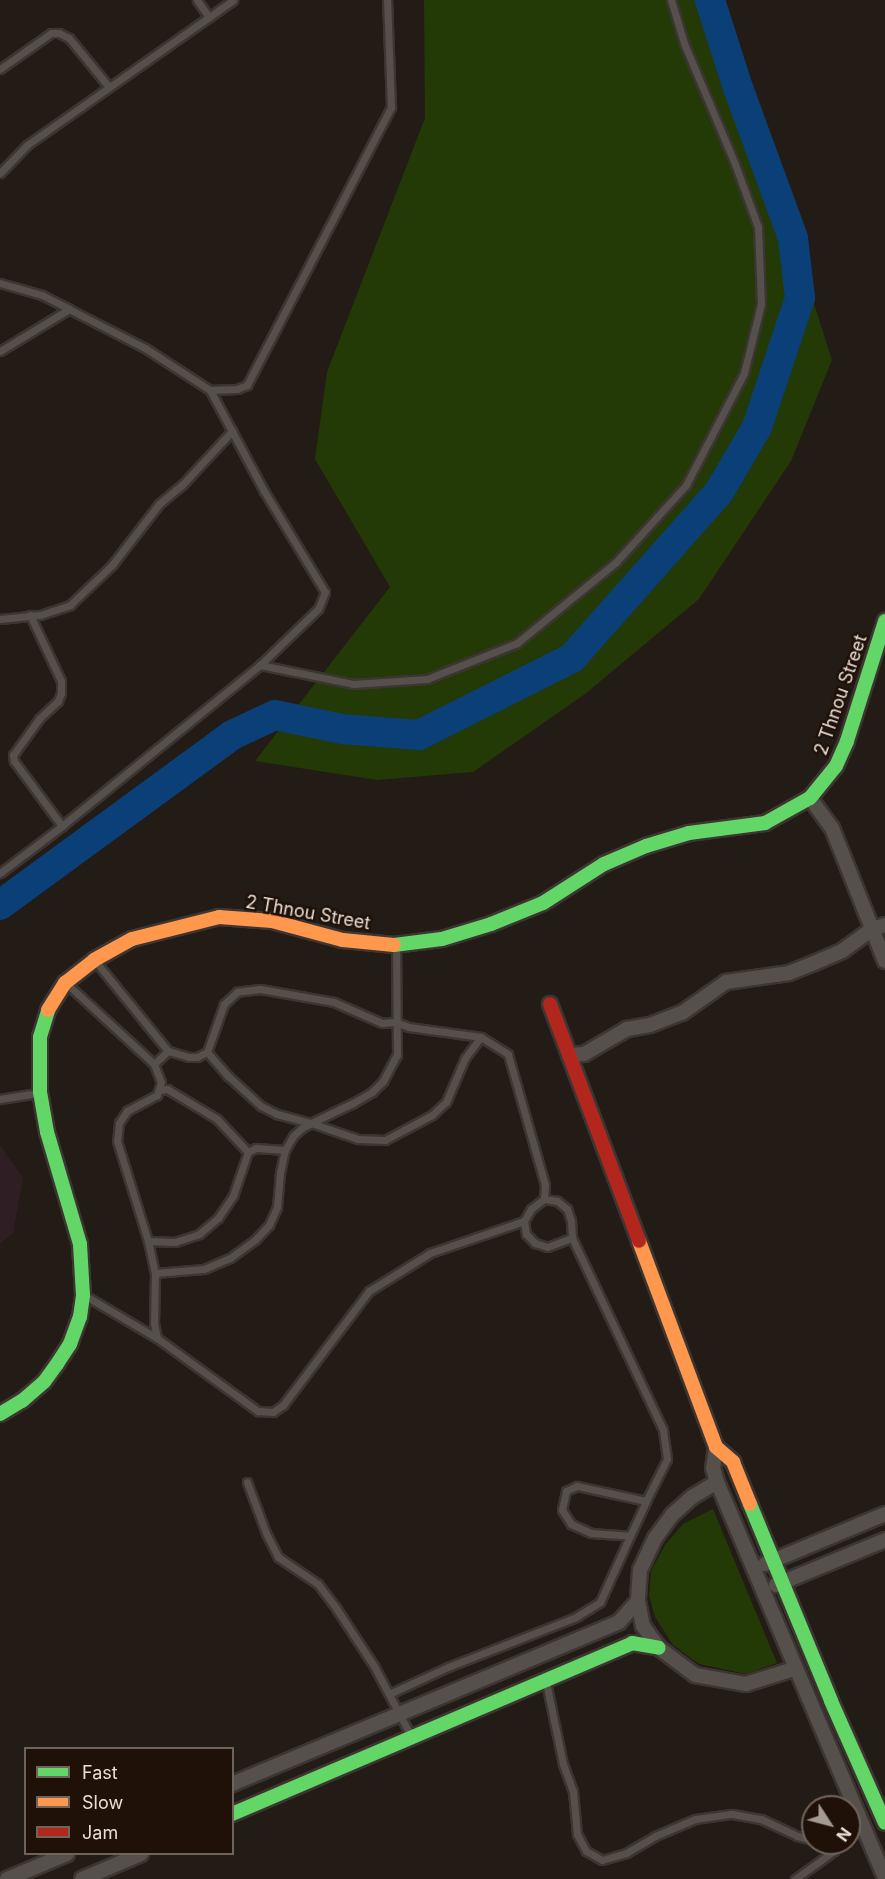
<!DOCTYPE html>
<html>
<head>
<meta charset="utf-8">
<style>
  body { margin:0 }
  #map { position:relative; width:885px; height:1879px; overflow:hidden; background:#231b16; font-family:Inter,sans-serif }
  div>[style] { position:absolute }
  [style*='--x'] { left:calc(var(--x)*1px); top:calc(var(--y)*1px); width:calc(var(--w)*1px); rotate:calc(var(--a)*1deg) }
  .commercial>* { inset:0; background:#2f1e24 }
  .green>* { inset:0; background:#233906 }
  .river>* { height:30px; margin:-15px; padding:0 15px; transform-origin:15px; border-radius:15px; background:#0b3f77 }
  .roads { filter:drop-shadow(2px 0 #3c3531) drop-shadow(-2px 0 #3c3531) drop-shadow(0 2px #3c3531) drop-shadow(0 -2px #3c3531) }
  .lane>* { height:7px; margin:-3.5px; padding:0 3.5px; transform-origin:3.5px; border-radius:3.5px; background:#56504c }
  .street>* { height:14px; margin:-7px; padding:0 7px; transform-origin:7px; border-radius:7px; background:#56504c }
  .fast>* { height:14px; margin:-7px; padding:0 7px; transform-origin:7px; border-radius:7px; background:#63d668 }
  .slow>* { height:14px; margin:-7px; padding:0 7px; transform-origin:7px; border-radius:7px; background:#ff974d }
  .jam>* { height:14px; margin:-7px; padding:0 7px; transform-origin:7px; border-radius:7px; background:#b3261e }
  span { translate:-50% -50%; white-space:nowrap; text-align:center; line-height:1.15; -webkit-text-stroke:5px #1f1107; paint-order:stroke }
  .street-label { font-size:18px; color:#e9ded7 }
  .legend { position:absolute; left:24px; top:1747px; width:210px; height:108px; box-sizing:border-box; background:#1f1107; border:2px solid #70635a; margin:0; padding:8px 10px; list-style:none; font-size:18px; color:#e9ded7 }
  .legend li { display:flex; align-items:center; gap:12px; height:30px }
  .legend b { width:30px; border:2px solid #70635a }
  .north { position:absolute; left:801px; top:1795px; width:60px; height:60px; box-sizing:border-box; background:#1f1107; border:2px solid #70635a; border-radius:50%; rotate:126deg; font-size:16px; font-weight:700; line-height:24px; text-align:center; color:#e9ded7 }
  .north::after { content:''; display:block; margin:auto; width:21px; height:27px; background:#a49a93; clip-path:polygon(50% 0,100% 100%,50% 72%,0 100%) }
</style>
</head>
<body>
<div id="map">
  <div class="commercial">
    <i style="clip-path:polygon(0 1145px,23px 1178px,13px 1233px,0 1244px)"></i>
  </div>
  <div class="green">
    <i style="clip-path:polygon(424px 0,710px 0,738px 88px,793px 238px,832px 360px,791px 461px,699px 599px,585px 694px,473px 772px,377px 780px,255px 761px,390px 587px,315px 459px,327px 372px,425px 118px)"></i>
    <i style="clip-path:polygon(713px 1509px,777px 1663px,746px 1674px,699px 1664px,673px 1645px,655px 1617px,649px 1595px,651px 1571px,665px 1545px,683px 1524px)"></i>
  </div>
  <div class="river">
    <i style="--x:0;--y:905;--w:288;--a:-36.2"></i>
    <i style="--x:232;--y:735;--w:47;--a:-24.9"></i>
    <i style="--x:275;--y:715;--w:68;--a:11.8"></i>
    <i style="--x:342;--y:729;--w:77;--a:4.5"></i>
    <i style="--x:419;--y:735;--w:171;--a:-26.7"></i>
    <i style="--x:572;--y:658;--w:222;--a:-48.5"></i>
    <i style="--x:719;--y:492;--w:75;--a:-59.7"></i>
    <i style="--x:757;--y:427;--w:136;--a:-71.6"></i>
    <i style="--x:800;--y:298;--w:60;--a:-96.7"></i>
    <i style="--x:793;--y:238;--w:160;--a:-110.1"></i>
    <i style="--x:738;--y:88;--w:92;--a:-107.7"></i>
  </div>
  <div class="roads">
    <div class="lane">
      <i style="--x:197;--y:0;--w:21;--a:55"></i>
      <i style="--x:0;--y:69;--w:62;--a:-35.2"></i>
      <i style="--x:51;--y:33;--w:8;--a:0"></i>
      <i style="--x:59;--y:33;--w:11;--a:27"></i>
      <i style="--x:69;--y:38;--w:63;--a:50.8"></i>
      <i style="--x:0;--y:173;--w:39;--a:-46"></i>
      <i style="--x:27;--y:145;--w:252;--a:-35.1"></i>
      <i style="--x:0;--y:283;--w:44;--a:15.9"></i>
      <i style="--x:42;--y:295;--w:30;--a:27"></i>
      <i style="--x:69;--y:309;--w:85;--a:27.2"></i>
      <i style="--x:145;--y:348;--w:77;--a:32.9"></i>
      <i style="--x:210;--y:390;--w:115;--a:61.9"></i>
      <i style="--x:264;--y:491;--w:118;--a:58.9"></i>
      <i style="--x:325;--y:592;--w:18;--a:112"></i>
      <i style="--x:318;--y:609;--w:81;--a:136"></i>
      <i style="--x:260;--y:665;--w:255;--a:140.9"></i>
      <i style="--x:62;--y:826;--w:78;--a:142.8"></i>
      <i style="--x:0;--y:351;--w:81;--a:-31.3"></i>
      <i style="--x:210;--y:390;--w:27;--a:-2"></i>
      <i style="--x:237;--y:389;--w:11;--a:-22"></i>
      <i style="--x:247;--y:385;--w:313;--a:-62.6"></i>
      <i style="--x:391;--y:107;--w:107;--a:-92.1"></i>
      <i style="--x:30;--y:615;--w:73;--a:64.8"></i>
      <i style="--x:61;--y:681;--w:12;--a:90"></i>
      <i style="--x:61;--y:693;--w:9;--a:111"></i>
      <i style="--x:58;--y:701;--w:26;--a:137"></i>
      <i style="--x:39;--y:719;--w:44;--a:125.8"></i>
      <i style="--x:13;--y:755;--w:6;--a:81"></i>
      <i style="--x:14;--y:761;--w:81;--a:53.6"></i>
      <i style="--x:0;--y:619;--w:40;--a:-5.7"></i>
      <i style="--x:40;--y:615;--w:32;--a:-18"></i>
      <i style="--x:70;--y:605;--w:58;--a:-43.6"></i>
      <i style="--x:112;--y:565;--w:77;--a:-52.4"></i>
      <i style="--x:159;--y:504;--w:30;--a:-40"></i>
      <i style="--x:182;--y:485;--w:74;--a:-47.2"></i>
      <i style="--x:260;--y:665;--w:95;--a:11.5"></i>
      <i style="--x:353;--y:684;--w:74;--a:-3.9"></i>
      <i style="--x:427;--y:679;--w:97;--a:-21.8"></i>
      <i style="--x:517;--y:643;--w:128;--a:-39.3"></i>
      <i style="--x:616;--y:562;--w:104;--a:-47.7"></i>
      <i style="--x:686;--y:485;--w:126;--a:-62.6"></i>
      <i style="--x:744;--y:373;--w:71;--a:-76.2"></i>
      <i style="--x:761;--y:304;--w:77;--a:-92.2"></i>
      <i style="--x:758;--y:227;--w:67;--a:-110.1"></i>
      <i style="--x:735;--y:164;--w:131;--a:-112.9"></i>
      <i style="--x:684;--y:43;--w:45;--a:-106.8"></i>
      <i style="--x:67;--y:984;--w:118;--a:42.6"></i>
      <i style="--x:154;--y:1064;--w:19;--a:69"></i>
      <i style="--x:161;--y:1082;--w:14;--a:107"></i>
      <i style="--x:157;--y:1095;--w:34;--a:152"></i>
      <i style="--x:127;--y:1111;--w:14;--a:124"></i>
      <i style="--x:119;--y:1123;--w:18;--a:96"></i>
      <i style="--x:117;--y:1141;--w:105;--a:72.8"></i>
      <i style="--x:148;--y:1241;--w:33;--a:78"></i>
      <i style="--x:155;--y:1273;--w:50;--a:91.1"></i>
      <i style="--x:154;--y:1323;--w:15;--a:79"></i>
      <i style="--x:207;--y:1052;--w:32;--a:49"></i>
      <i style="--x:228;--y:1076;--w:45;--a:42.3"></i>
      <i style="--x:261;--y:1106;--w:18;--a:27"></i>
      <i style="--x:277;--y:1114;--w:35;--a:15"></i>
      <i style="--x:311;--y:1123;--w:47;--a:-25.5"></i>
      <i style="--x:353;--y:1103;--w:22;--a:-30"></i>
      <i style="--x:372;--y:1092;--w:16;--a:-45"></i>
      <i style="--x:383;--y:1081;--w:30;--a:-62"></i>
      <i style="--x:397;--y:1055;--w:107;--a:-90.5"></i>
      <i style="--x:154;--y:1064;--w:19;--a:-43"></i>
      <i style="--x:160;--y:1090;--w:7;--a:-8"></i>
      <i style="--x:167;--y:1089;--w:58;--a:31"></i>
      <i style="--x:217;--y:1119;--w:45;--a:46.8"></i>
      <i style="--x:0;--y:1099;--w:38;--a:-9"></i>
      <i style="--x:524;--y:1221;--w:13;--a:81"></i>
      <i style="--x:526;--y:1234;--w:13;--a:45"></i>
      <i style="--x:535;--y:1243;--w:13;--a:18"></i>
      <i style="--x:547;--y:1247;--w:27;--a:-20"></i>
      <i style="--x:572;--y:1238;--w:17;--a:-93"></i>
      <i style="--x:571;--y:1221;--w:13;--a:-108"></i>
      <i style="--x:567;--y:1209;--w:13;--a:-141"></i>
      <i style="--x:557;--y:1201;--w:13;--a:-171"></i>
      <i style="--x:572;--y:1238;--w:212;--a:64.6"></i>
      <i style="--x:663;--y:1430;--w:29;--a:82"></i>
      <i style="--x:667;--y:1459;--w:47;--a:116.6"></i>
      <i style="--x:646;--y:1501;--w:71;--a:-167.7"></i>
      <i style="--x:577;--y:1486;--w:12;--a:156"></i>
      <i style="--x:566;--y:1491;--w:19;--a:102"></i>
      <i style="--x:562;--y:1510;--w:17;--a:57"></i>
      <i style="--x:571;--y:1524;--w:22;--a:24"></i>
      <i style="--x:591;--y:1533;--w:39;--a:4"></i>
      <i style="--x:630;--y:1536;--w:38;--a:-65"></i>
      <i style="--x:148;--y:1241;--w:27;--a:2"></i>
      <i style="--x:175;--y:1242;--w:25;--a:-18"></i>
      <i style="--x:199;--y:1234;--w:25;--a:-40"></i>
      <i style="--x:218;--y:1218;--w:27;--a:-56"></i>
      <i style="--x:233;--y:1196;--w:46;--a:-71.2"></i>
      <i style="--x:248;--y:1152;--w:9;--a:-27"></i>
      <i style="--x:256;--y:1148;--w:29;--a:4"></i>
      <i style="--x:155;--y:1273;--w:49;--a:-4.7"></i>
      <i style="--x:204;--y:1269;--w:28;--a:-23"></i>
      <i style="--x:230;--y:1258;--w:31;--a:-36"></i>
      <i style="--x:255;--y:1240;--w:21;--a:-47"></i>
      <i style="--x:269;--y:1225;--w:20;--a:-66"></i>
      <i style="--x:277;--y:1207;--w:34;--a:-85"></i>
      <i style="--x:280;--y:1173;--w:24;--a:-78"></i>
      <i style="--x:285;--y:1150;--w:16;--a:-60"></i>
      <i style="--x:293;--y:1136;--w:12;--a:-42"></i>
      <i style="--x:302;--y:1128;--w:10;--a:-29"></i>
      <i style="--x:311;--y:1123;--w:50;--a:18.8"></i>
      <i style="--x:358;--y:1139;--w:27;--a:2"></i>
      <i style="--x:385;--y:1140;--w:53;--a:-28"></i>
      <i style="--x:432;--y:1115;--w:19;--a:-43"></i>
      <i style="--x:446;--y:1102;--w:48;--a:-66.6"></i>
      <i style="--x:465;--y:1058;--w:26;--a:-53"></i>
      <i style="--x:84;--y:1295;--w:85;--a:30.5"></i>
      <i style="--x:157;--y:1338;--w:125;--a:35.9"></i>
      <i style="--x:258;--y:1411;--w:15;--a:4"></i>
      <i style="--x:273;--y:1412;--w:12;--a:-35"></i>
      <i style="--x:283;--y:1405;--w:143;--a:-53"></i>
      <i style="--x:369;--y:1291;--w:72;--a:-31.9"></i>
      <i style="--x:430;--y:1253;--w:99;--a:-18.8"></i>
      <i style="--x:524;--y:1221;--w:14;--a:-60"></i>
      <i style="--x:531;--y:1209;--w:16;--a:-38"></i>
      <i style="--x:544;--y:1199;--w:14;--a:-86"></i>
      <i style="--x:545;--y:1185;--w:136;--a:-105.8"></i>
      <i style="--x:508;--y:1054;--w:32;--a:-148"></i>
      <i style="--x:481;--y:1037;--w:73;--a:-172.1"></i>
      <i style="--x:409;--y:1027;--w:15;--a:-160"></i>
      <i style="--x:395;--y:1022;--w:13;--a:176"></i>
      <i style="--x:382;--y:1023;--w:52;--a:-156.4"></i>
      <i style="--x:334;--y:1002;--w:75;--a:-170"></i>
      <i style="--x:260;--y:989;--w:23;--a:173"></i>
      <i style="--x:237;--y:992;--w:18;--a:137"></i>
      <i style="--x:224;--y:1004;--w:51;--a:109.5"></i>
      <i style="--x:207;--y:1052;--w:11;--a:153"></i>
      <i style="--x:197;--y:1057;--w:8;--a:180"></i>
      <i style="--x:189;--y:1057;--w:22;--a:-164"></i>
      <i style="--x:168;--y:1051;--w:114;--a:-129"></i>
      <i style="--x:247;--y:1482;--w:54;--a:69.6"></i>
      <i style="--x:266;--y:1533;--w:27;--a:63"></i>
      <i style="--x:278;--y:1557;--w:48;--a:34"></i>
      <i style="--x:318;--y:1584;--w:30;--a:53"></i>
      <i style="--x:336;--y:1608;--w:69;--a:56.8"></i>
      <i style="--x:374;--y:1666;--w:77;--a:62.1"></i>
      <i style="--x:546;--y:1682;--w:84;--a:78.3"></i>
      <i style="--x:563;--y:1764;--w:29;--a:70"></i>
      <i style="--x:573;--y:1791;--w:43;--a:84.7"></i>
      <i style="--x:577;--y:1834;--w:19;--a:62"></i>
      <i style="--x:586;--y:1851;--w:18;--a:29"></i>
      <i style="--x:602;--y:1860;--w:25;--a:-16"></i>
      <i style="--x:626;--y:1853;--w:34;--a:-30"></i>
      <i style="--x:655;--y:1836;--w:43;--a:-23"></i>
      <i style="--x:695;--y:1819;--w:37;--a:-8"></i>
      <i style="--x:732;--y:1814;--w:29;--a:10"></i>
      <i style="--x:761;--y:1819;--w:40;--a:25"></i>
      <i style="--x:797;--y:1836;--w:16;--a:14"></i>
      <i style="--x:389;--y:1694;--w:65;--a:-24.6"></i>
      <i style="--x:448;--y:1667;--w:137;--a:-21.3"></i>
      <i style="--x:576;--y:1617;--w:15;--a:-32"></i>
      <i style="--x:589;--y:1609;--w:13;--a:-32"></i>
      <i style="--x:600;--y:1602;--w:72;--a:-65.6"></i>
      <i style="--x:849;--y:1833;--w:15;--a:-23"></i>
      <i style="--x:795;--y:1879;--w:48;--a:-35.7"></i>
      <i style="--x:834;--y:1851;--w:9;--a:-69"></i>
    </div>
    <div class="street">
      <i style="--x:810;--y:798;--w:37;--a:54"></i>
      <i style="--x:832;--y:828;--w:143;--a:68.3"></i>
      <i style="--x:569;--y:1055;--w:15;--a:-4"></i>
      <i style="--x:584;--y:1054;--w:50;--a:-30.2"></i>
      <i style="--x:627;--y:1029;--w:23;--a:-10"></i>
      <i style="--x:650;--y:1025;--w:34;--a:-21"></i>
      <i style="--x:682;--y:1013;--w:54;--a:-35.2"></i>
      <i style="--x:726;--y:982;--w:64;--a:-8.1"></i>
      <i style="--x:789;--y:973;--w:27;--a:-22"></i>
      <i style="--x:814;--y:963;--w:30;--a:-23"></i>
      <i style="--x:842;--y:951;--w:37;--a:-36"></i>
      <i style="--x:872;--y:929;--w:14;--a:-17"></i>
      <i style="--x:716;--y:1447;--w:21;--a:98"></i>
      <i style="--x:713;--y:1468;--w:15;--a:74"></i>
      <i style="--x:717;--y:1482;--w:430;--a:67"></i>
      <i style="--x:717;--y:1482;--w:29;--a:149"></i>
      <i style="--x:692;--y:1497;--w:27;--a:138"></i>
      <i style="--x:672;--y:1515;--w:29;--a:126"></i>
      <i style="--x:655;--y:1538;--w:35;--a:115"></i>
      <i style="--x:640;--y:1570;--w:31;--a:94"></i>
      <i style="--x:638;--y:1601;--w:25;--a:79"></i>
      <i style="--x:643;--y:1626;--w:27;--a:54"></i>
      <i style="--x:659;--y:1648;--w:45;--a:36.9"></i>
      <i style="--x:695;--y:1675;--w:52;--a:10"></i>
      <i style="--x:746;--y:1684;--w:50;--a:-17.4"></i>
      <i style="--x:765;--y:1564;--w:130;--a:-22.6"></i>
      <i style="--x:776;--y:1585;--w:118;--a:-22.4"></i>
      <i style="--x:232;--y:1784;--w:420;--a:-22.7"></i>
      <i style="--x:619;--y:1622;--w:28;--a:-48"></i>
      <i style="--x:7;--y:1879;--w:65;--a:-22.6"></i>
      <i style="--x:82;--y:1879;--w:64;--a:-23"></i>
    </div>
    <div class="fast">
      <i style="--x:394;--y:945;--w:48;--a:-7.1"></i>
      <i style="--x:442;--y:939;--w:51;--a:-17"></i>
      <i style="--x:491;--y:924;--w:56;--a:-22"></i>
      <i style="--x:543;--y:903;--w:72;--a:-32.6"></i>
      <i style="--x:604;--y:864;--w:46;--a:-23.2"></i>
      <i style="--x:646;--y:846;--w:45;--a:-16.8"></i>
      <i style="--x:689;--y:833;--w:77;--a:-7.5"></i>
      <i style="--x:765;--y:823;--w:51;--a:-29.1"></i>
      <i style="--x:810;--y:798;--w:41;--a:-50.9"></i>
      <i style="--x:836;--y:766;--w:27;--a:-66"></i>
      <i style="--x:847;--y:741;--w:126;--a:-72.4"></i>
      <i style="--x:0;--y:1414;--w:26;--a:-31"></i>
      <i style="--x:22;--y:1401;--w:29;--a:-41"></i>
      <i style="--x:44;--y:1382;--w:22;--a:-54"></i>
      <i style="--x:57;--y:1364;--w:24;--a:-57"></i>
      <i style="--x:70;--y:1344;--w:29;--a:-70"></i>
      <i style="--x:80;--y:1317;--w:22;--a:-82"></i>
      <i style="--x:83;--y:1295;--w:51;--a:-93.4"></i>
      <i style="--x:80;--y:1244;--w:117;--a:-106.4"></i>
      <i style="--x:47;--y:1132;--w:41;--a:-99.9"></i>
      <i style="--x:40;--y:1092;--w:55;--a:-90"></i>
      <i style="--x:40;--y:1037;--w:28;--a:-73"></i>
      <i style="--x:750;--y:1504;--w:213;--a:67.6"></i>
      <i style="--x:831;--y:1701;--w:133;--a:66.1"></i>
      <i style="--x:232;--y:1814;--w:435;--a:-23.1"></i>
      <i style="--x:632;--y:1643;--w:27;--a:10"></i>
    </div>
    <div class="slow">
      <i style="--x:48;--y:1010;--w:32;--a:-58"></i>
      <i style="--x:65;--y:983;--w:37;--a:-38"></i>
      <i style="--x:94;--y:960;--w:43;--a:-28.9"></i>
      <i style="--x:132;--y:939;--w:90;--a:-14.2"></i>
      <i style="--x:219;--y:917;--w:53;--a:4.3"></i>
      <i style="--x:272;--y:921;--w:73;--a:15"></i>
      <i style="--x:343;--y:940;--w:51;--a:5.6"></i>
      <i style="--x:639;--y:1241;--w:220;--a:69.5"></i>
      <i style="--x:716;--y:1447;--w:23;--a:41"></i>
      <i style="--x:733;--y:1462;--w:45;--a:68"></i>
    </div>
    <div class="jam">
      <i style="--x:550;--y:1004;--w:253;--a:69.4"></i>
    </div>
  </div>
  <div class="street-label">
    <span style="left:841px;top:695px;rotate:-71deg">2 Thnou Street</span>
    <span style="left:308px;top:913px;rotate:10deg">2 Thnou Street</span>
  </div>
  <ul class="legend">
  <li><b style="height:8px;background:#63d668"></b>Fast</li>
  <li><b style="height:8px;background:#ff974d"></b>Slow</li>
  <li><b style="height:8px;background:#b3261e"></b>Jam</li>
  </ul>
  <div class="north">N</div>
</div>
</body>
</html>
